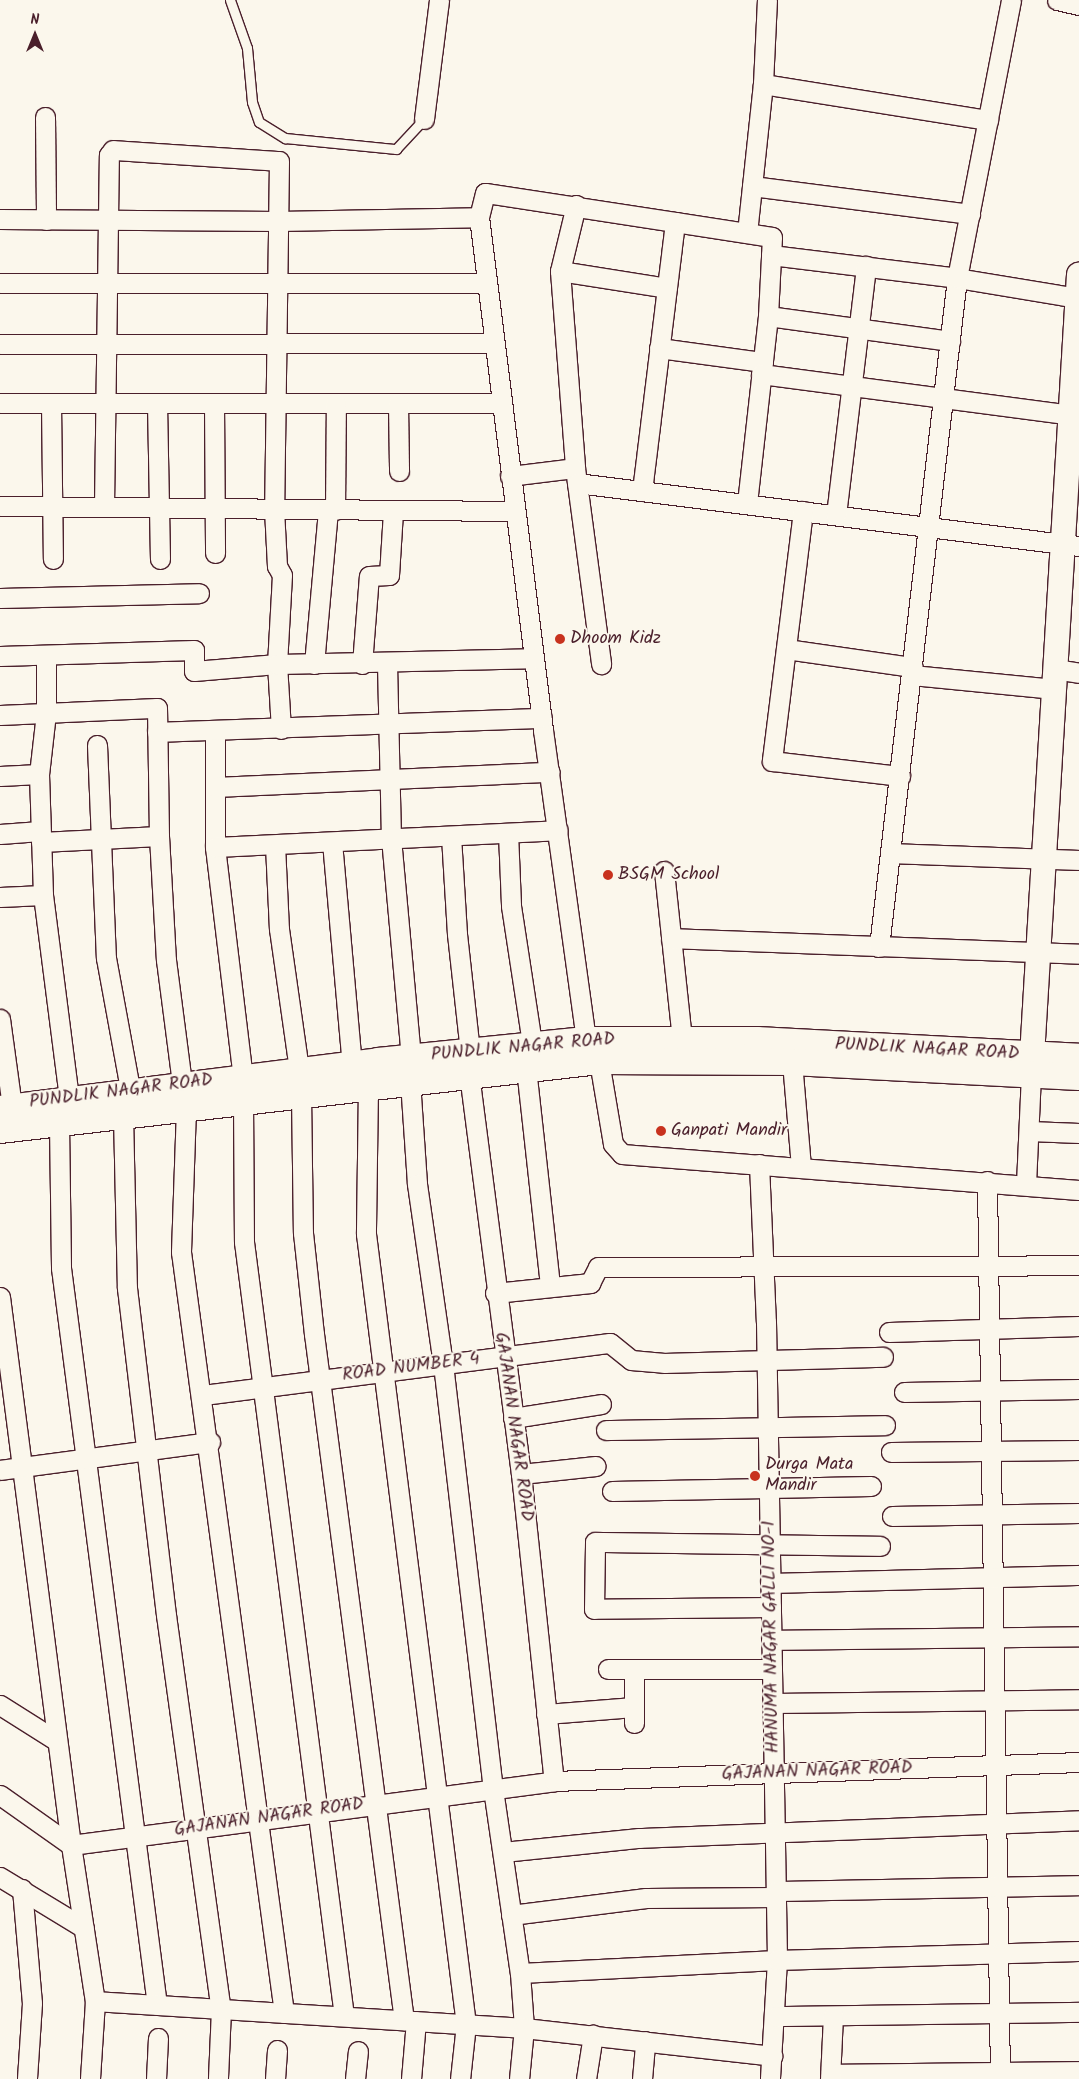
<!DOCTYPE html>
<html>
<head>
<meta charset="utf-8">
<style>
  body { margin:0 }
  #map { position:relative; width:1079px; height:2079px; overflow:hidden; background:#fbf7ec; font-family:Kalam,sans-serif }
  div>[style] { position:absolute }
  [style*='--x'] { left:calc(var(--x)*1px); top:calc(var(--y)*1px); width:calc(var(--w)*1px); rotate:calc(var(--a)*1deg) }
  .roads { filter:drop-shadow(1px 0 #4a1f2b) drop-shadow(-1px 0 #4a1f2b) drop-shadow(0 1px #4a1f2b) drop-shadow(0 -1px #4a1f2b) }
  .service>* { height:9px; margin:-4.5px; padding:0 4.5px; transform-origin:4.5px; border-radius:4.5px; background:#fbf7ec }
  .minor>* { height:19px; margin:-9.5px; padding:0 9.5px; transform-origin:9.5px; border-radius:9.5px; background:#fbf7ec }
  .tertiary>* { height:24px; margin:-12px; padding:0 12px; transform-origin:12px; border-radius:12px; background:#fbf7ec }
  .secondary>* { height:26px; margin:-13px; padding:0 13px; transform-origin:13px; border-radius:13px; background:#fbf7ec }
  .dots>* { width:14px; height:14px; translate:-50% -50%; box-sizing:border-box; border:2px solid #fbf7ec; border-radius:50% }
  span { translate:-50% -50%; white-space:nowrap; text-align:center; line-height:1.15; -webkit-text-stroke:4px #fbf7ec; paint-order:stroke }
  .poi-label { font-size:18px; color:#4a1f2b }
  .left { translate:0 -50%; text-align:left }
  .street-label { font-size:18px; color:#4a1f2b }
  .north { position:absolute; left:10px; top:10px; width:50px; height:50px; -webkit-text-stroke:4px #fbf7ec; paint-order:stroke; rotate:0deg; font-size:14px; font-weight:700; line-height:20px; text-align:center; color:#4a1f2b }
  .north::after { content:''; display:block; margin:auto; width:18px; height:22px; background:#4a1f2b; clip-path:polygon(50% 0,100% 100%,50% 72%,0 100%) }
</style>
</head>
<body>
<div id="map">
  <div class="roads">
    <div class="service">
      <i style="--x:230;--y:0;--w:51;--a:70.5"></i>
      <i style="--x:247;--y:48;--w:54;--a:84.7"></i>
      <i style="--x:252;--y:102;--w:21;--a:71"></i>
      <i style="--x:259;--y:122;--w:31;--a:32"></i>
      <i style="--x:285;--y:138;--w:112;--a:5.7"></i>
      <i style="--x:396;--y:149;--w:41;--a:-47"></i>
    </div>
    <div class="minor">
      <i style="--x:1057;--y:0;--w:23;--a:13"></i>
      <i style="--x:763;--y:84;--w:228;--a:9.1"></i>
      <i style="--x:45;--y:117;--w:103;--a:89.4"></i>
      <i style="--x:424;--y:119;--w:120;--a:-82.8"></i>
      <i style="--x:752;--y:186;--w:220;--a:7.3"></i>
      <i style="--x:576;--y:205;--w:68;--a:103.6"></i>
      <i style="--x:560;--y:271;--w:198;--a:85.6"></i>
      <i style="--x:575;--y:468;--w:198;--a:82.4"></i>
      <i style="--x:0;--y:219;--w:278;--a:0.4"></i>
      <i style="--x:278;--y:221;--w:201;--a:-1.1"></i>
      <i style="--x:675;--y:222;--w:98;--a:8.8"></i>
      <i style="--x:772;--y:237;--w:79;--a:92.9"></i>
      <i style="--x:768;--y:316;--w:189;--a:96.4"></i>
      <i style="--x:747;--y:233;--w:150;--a:-83.9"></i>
      <i style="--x:763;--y:84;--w:84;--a:-87.3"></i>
      <i style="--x:771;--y:255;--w:187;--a:7"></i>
      <i style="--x:957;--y:278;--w:123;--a:9.4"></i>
      <i style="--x:560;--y:271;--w:108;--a:9"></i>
      <i style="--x:0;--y:283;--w:487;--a:0"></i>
      <i style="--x:768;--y:316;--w:184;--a:7.8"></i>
      <i style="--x:0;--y:344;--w:494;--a:-0.1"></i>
      <i style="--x:659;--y:348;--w:105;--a:7.7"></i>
      <i style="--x:761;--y:374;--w:313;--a:7.5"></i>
      <i style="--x:0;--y:403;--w:501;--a:0"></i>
      <i style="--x:51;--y:403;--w:156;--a:89.3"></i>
      <i style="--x:157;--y:403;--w:156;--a:88.9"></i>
      <i style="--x:214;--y:403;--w:150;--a:89.6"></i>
      <i style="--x:398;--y:404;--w:67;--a:89.1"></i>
      <i style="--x:510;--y:476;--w:65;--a:-7"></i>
      <i style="--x:577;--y:483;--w:506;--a:7.15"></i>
      <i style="--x:642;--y:491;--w:271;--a:-83"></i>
      <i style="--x:675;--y:222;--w:192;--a:-171.3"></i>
      <i style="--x:485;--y:193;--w:25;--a:104"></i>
      <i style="--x:479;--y:217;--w:517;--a:82.89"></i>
      <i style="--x:543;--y:730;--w:313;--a:82.1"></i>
      <i style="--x:586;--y:1040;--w:25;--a:58"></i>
      <i style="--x:599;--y:1061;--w:84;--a:80.4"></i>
      <i style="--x:613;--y:1144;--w:13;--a:48"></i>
      <i style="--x:622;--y:1154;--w:458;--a:4.5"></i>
      <i style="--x:0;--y:506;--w:515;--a:0.56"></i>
      <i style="--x:104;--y:506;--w:351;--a:-89.2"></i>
      <i style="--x:109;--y:155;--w:6;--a:-51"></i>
      <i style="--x:113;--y:150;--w:166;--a:3.8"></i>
      <i style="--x:279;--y:161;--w:348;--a:90.8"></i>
      <i style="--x:274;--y:509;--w:57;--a:87"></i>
      <i style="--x:277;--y:566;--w:10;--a:61"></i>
      <i style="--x:282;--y:575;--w:89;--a:93.2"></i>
      <i style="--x:277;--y:664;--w:65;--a:86.5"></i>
      <i style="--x:335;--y:510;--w:107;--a:-89.5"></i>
      <i style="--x:803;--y:511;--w:252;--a:97.1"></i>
      <i style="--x:772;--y:761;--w:129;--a:6.7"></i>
      <i style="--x:836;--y:515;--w:251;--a:-83.1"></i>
      <i style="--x:0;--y:598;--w:199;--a:-1.4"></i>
      <i style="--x:786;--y:649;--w:128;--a:8.1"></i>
      <i style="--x:46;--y:655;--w:58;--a:90"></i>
      <i style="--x:46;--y:713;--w:61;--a:96.5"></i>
      <i style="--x:39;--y:774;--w:121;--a:88.1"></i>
      <i style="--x:43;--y:895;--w:205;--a:82.7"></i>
      <i style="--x:0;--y:656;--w:194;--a:-1.8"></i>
      <i style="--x:194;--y:650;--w:21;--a:90"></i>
      <i style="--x:194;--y:671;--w:83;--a:-4.8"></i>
      <i style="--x:277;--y:664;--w:257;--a:-1.3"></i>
      <i style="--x:387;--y:663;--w:175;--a:88.7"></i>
      <i style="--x:391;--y:838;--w:220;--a:84.8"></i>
      <i style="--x:314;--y:664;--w:154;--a:-84.8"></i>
      <i style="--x:362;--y:664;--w:88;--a:-85.5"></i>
      <i style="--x:369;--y:576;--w:20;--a:-3"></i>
      <i style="--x:389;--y:575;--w:63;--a:-86.4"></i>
      <i style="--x:1055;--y:669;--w:24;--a:9"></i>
      <i style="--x:912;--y:675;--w:143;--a:5.6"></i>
      <i style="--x:0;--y:715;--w:157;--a:-2.6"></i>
      <i style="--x:157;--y:708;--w:128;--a:89.1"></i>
      <i style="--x:159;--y:836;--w:124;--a:86.8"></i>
      <i style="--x:166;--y:960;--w:125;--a:82.6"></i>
      <i style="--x:215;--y:731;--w:116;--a:90"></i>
      <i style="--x:215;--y:847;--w:232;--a:83.1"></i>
      <i style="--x:157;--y:732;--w:385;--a:-2.1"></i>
      <i style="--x:97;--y:745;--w:213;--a:87.6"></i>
      <i style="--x:106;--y:958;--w:149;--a:79.6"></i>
      <i style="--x:0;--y:776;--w:39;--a:-3"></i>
      <i style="--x:215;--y:787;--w:335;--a:-2.6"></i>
      <i style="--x:508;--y:833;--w:73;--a:87.6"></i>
      <i style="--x:511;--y:906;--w:139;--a:81.3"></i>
      <i style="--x:0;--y:834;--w:40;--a:-4.3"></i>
      <i style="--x:451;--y:836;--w:98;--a:86.5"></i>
      <i style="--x:457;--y:934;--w:118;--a:83.7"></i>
      <i style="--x:41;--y:842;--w:118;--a:-2.9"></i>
      <i style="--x:332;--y:842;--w:223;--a:84.9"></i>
      <i style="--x:275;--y:845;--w:84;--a:87.3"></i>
      <i style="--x:279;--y:929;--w:142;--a:81.9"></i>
      <i style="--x:215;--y:847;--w:343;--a:-2.8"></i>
      <i style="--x:891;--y:853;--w:188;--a:2.1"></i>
      <i style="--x:664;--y:871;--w:170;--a:83.9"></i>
      <i style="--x:0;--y:897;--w:43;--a:-2.7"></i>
      <i style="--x:671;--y:938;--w:408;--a:2.2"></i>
      <i style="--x:879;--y:947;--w:674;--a:-83.35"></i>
      <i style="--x:957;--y:278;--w:283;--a:-79"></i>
      <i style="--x:0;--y:1019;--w:89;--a:82.2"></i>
      <i style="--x:792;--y:1062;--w:105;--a:85.1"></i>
      <i style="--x:526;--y:1068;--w:220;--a:83.7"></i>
      <i style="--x:469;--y:1074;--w:403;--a:82.6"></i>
      <i style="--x:521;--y:1474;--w:309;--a:83.9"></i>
      <i style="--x:410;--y:1081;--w:103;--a:86.1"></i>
      <i style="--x:417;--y:1184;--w:182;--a:81.8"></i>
      <i style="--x:443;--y:1364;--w:428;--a:83.3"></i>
      <i style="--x:493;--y:1789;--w:186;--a:81.7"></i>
      <i style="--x:520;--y:1973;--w:55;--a:85.8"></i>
      <i style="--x:524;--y:2028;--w:51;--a:95.6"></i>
      <i style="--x:368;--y:1086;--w:148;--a:90.8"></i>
      <i style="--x:366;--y:1234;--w:796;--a:82.79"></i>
      <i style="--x:466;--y:2024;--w:55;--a:96.2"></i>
      <i style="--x:301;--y:1094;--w:139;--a:89.2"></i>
      <i style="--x:303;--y:1233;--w:102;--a:83.8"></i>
      <i style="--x:314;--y:1334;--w:692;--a:82.53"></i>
      <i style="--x:243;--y:1101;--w:141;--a:89.6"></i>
      <i style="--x:244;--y:1242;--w:780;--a:82.64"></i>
      <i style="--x:186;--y:1108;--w:144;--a:92"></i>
      <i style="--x:181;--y:1252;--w:768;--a:82.29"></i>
      <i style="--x:123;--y:1115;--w:173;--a:88.7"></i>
      <i style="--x:127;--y:1288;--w:329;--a:83.2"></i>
      <i style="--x:166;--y:1615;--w:398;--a:82.1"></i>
      <i style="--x:221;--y:2009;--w:70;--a:92.5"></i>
      <i style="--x:59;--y:1123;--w:145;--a:89.2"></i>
      <i style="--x:61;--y:1268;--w:743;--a:82.58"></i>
      <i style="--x:1029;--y:1131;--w:50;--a:2.3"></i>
      <i style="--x:759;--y:1164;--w:158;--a:87.5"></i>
      <i style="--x:766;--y:1322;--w:638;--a:89.01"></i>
      <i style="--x:777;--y:1960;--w:119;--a:93.4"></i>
      <i style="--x:987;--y:1181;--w:892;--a:89.17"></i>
      <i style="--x:1026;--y:1184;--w:110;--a:-87.4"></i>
      <i style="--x:495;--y:1293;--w:96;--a:-6"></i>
      <i style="--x:590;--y:1283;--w:18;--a:-63"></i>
      <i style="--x:598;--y:1267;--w:481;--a:-0.2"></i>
      <i style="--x:0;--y:1297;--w:553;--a:82.62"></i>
      <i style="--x:71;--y:1845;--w:158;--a:81.3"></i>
      <i style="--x:95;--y:2001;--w:78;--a:93.7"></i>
      <i style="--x:889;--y:1332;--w:190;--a:-1.8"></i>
      <i style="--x:904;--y:1392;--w:175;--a:-1"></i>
      <i style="--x:203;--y:1395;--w:410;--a:-7.3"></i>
      <i style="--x:610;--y:1343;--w:27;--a:39"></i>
      <i style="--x:631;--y:1360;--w:33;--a:5"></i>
      <i style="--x:664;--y:1363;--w:219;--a:-1.6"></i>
      <i style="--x:513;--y:1418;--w:89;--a:-9"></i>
      <i style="--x:606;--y:1430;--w:279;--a:-1"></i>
      <i style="--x:891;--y:1452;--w:188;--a:-0.6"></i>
      <i style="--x:0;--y:1470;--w:212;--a:-7.6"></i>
      <i style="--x:521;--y:1474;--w:75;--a:-6.1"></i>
      <i style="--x:612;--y:1491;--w:259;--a:-1.1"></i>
      <i style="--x:892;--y:1516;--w:187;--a:-0.9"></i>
      <i style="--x:770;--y:1583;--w:309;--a:-1.5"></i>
      <i style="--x:771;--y:1607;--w:177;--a:179.4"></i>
      <i style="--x:594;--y:1609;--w:67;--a:-89.1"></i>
      <i style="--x:595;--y:1542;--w:285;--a:0.8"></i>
      <i style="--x:771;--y:1640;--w:308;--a:-0.7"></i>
      <i style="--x:608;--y:1669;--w:164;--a:0"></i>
      <i style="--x:634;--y:1669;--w:54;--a:90"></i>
      <i style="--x:773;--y:1703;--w:306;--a:-0.7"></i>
      <i style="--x:0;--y:1705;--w:67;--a:32.3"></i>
      <i style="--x:546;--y:1714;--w:88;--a:-4.5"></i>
      <i style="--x:0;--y:1795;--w:87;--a:35.2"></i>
      <i style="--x:71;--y:1845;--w:487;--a:-7.5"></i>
      <i style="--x:554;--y:1781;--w:525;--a:-2.07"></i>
      <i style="--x:503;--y:1852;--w:137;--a:-5.9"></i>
      <i style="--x:639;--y:1838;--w:440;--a:-2.3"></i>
      <i style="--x:0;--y:1877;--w:98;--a:31.3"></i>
      <i style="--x:22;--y:1889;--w:114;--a:85"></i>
      <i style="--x:32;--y:2003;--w:76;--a:93.8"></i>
      <i style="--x:776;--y:1891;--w:303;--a:-1.1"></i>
      <i style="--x:511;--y:1915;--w:136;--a:-7.2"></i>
      <i style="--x:646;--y:1898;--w:130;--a:-0.4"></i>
      <i style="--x:520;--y:1973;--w:257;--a:-2.9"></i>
      <i style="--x:777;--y:1960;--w:302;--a:-1.7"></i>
      <i style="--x:95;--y:2001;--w:430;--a:3.6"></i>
      <i style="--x:524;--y:2028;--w:250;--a:6.4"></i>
      <i style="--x:776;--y:2016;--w:303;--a:-0.8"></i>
      <i style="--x:831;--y:2074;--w:248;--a:-0.7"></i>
      <i style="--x:156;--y:2079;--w:41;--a:-87.2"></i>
      <i style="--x:275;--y:2079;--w:29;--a:-86"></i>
      <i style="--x:355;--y:2079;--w:28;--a:-84"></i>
      <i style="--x:411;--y:2079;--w:58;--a:-85.1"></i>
      <i style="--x:586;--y:2079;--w:45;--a:-81"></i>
      <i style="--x:642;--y:2079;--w:38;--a:-85"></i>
      <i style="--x:830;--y:2079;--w:63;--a:-87.3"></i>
    </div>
    <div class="tertiary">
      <i style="--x:1031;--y:1073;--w:800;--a:-86.56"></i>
    </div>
    <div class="secondary">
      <i style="--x:0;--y:1109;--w:381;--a:-7.2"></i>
      <i style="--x:378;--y:1061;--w:209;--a:-5.8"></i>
      <i style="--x:586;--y:1040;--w:171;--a:0"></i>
      <i style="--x:757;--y:1040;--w:322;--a:3"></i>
      <i style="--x:0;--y:1130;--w:603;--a:-6.57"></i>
      <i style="--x:599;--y:1061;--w:193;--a:0.3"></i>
      <i style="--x:792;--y:1062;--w:287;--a:3"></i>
    </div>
  </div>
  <div class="dots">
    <i style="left:560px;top:639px;background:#c8321e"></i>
    <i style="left:608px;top:875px;background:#c8321e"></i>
    <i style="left:661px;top:1131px;background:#c8321e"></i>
    <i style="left:755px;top:1476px;background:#c8321e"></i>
  </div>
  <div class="poi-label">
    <span class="left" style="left:570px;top:639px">Dhoom Kidz</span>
    <span class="left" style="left:618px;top:875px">BSGM School</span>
    <span class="left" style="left:671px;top:1131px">Ganpati Mandir</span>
    <span class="left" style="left:765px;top:1476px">Durga Mata<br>Mandir</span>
  </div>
  <div class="street-label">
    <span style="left:523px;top:1048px;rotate:-5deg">PUNDLIK NAGAR ROAD</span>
    <span style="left:927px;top:1050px;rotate:3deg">PUNDLIK NAGAR ROAD</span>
    <span style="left:121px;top:1092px;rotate:-7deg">PUNDLIK NAGAR ROAD</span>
    <span style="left:411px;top:1368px;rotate:-7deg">ROAD NUMBER 4</span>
    <span style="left:513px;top:1427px;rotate:82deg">GAJANAN NAGAR ROAD</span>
    <span style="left:772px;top:1637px;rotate:-91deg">HANUMA NAGAR GALLI NO-1</span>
    <span style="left:817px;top:1772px;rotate:-2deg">GAJANAN NAGAR ROAD</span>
    <span style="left:269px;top:1818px;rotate:-8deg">GAJANAN NAGAR ROAD</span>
  </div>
  <div class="north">N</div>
</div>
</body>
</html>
